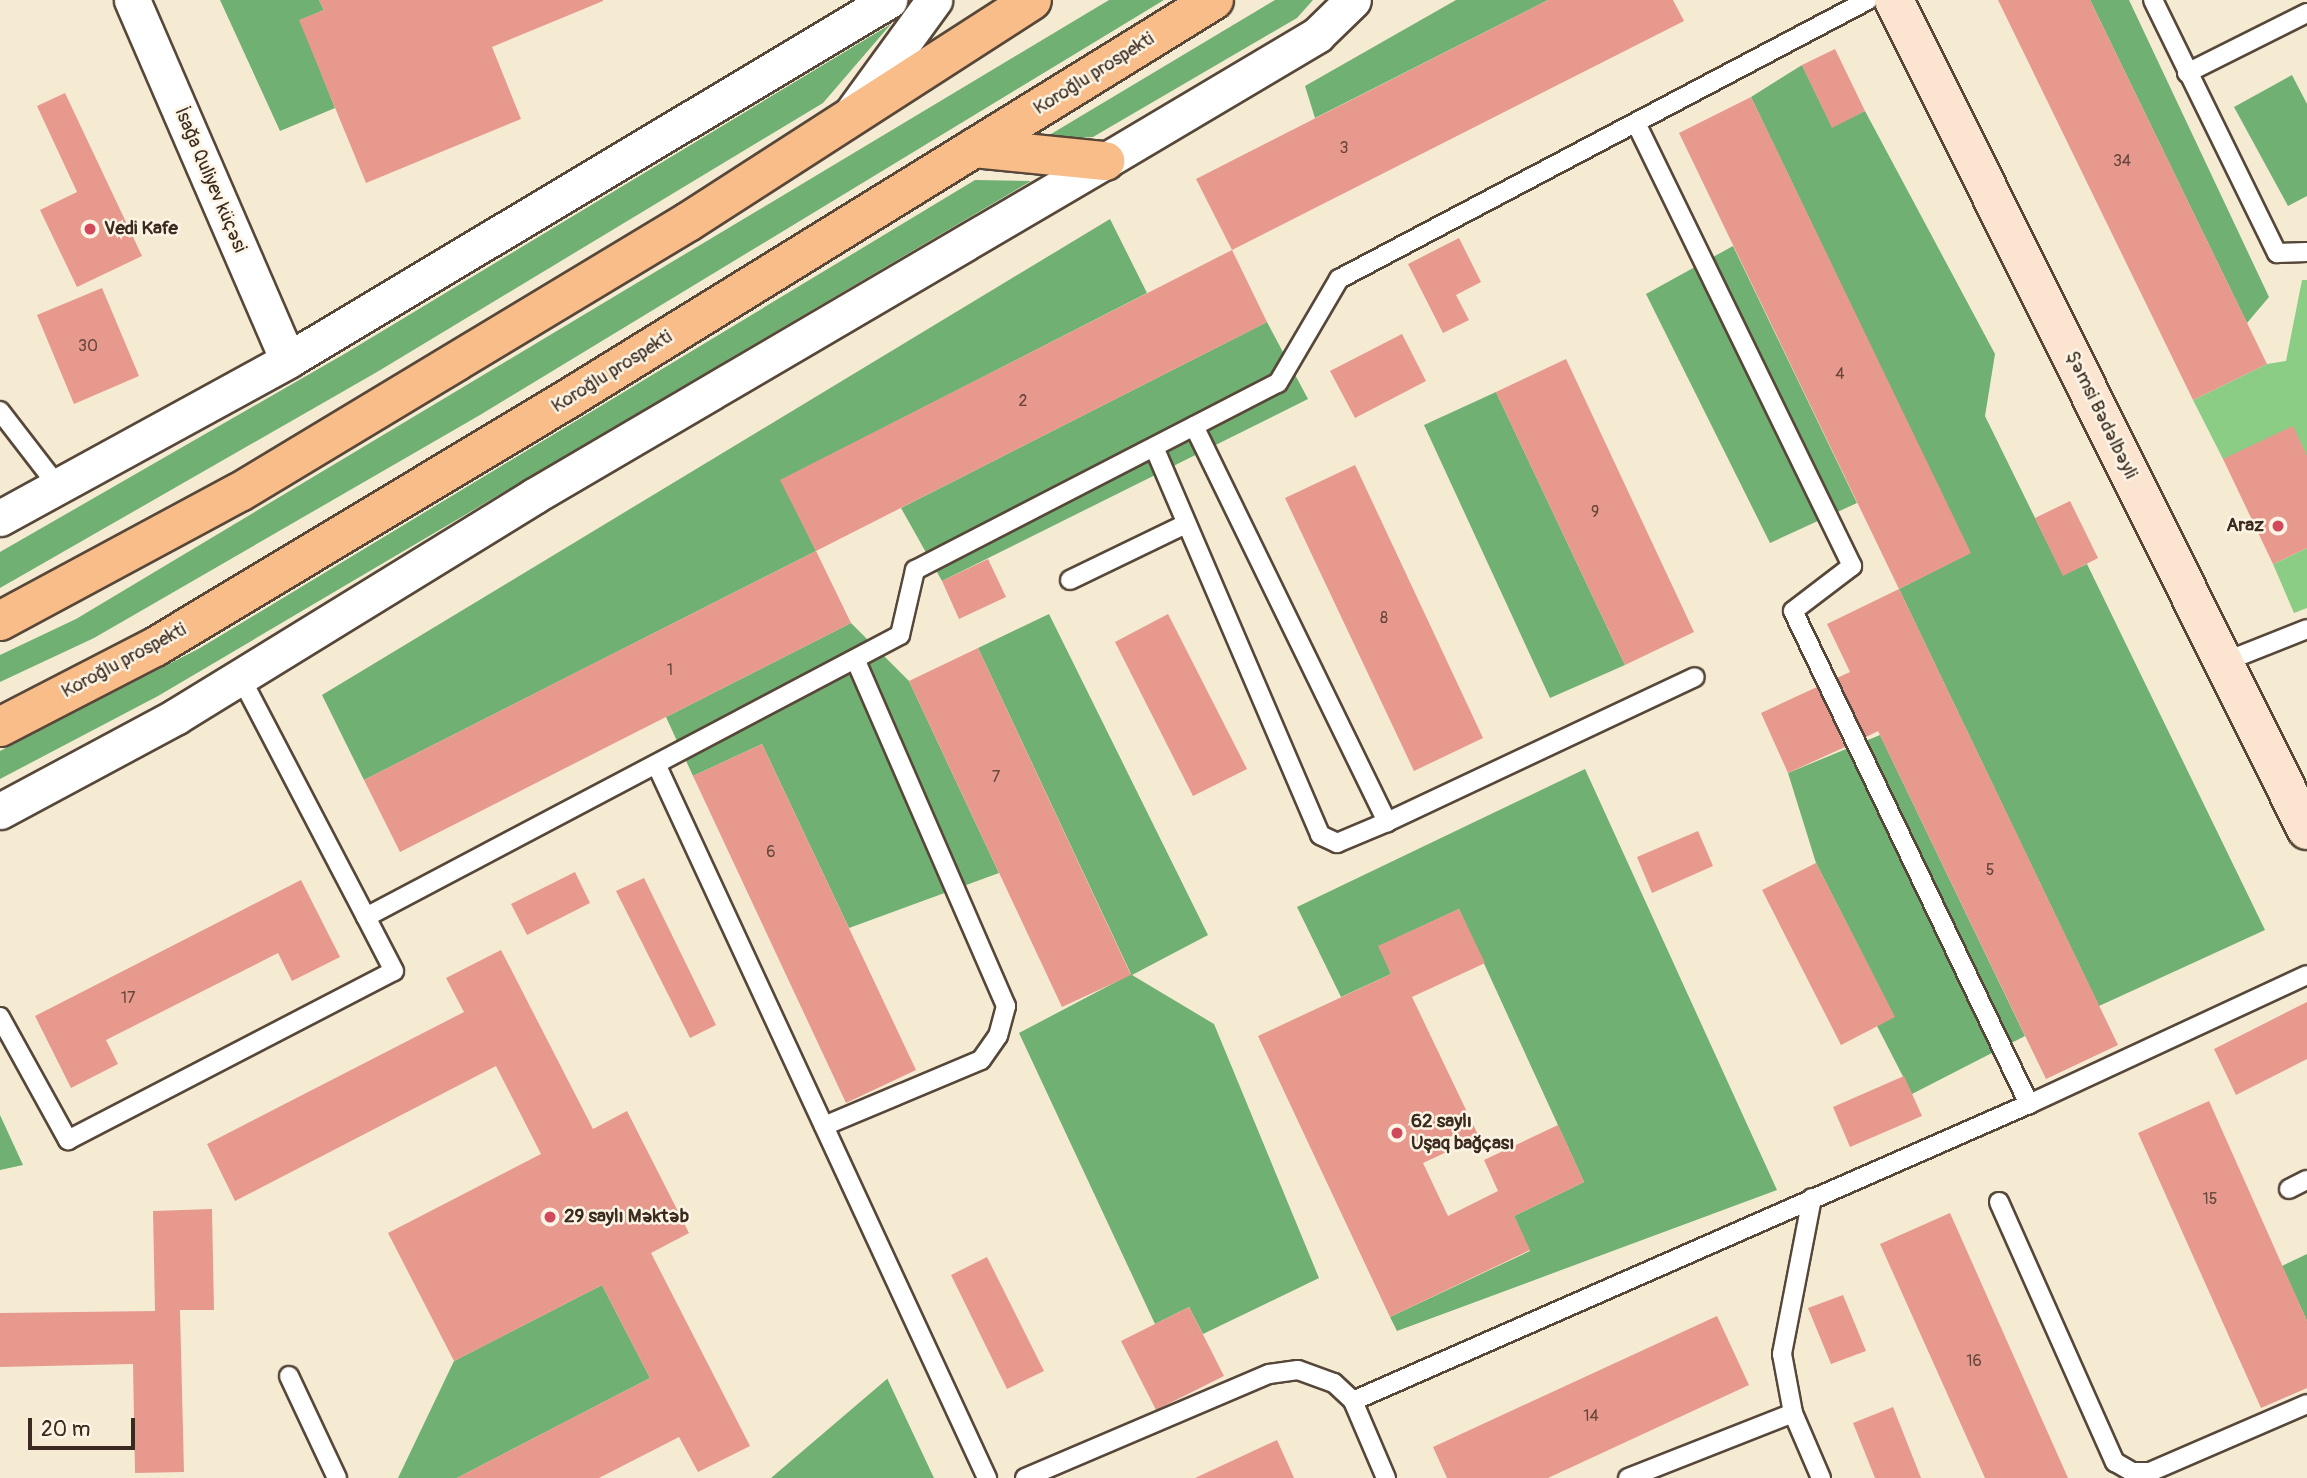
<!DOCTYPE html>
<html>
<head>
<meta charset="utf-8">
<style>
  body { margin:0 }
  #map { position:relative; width:2307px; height:1478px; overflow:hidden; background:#f5ebd3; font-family:Pangolin,sans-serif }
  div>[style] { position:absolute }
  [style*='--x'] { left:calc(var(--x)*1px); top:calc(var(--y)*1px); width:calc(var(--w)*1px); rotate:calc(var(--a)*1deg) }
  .green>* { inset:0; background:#8bcd85 }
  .forest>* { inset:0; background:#70b072 }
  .building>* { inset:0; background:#e8998e }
  .roads { filter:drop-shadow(2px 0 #574739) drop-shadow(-2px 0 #574739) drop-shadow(0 2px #574739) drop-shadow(0 -2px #574739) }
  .lane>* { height:18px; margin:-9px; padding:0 9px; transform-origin:9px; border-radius:9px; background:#fff }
  .street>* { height:35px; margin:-17.5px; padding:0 17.5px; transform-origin:17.5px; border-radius:17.5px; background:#fff }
  .secondary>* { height:38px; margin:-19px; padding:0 19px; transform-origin:19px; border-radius:19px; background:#fce5d0 }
  .primary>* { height:38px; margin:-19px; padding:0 19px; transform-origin:19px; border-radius:19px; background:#f8bd89 }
  .dots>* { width:19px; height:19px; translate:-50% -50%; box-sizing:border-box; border:4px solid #fcf5e5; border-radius:50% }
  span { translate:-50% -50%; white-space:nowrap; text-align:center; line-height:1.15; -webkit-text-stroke:5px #fcf5e5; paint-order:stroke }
  .number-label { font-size:16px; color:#66463a }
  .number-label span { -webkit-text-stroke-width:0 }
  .street-label { font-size:19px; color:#3b2a1e }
  .poi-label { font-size:19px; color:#3b2a1e; font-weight:700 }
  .left { translate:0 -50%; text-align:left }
  .right { translate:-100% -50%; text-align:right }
  .scale { position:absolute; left:28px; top:1418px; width:107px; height:32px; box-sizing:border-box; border:4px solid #3b2a1e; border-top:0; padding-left:9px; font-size:21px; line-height:24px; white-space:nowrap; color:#3b2a1e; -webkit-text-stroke:5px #fcf5e5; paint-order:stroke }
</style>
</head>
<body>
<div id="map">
  <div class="green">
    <i style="clip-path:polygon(2302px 280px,2307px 280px,2307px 456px,2223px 459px,2193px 400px,2267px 364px,2286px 361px)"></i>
    <i style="clip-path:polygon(2307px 548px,2307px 608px,2294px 613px,2273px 564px)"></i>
  </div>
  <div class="forest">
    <i style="clip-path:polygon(220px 0,319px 0,324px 10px,300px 20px,335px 108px,280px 131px)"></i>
    <i style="clip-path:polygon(1109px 0,1164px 0,480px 415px,94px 638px,0 682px,0 655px,76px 619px)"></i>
    <i style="clip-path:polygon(1275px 0,1313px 0,1297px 18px,1093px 137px,1041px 140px)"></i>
    <i style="clip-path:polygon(1456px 0,1548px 0,1315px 118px,1305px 86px)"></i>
    <i style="clip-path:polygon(2090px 0,2129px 0,2269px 297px,2247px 323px)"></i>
    <i style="clip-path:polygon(891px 24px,823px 103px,377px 372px,0 588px,0 552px,346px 353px)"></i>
    <i style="clip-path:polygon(1802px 65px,1832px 127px,1865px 111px,1995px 354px,1985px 416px,2063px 575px,2087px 564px,2265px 930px,2099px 1006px,1899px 589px,1970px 553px,1751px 97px)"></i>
    <i style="clip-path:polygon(2292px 75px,2307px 104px,2307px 196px,2288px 206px,2234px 107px)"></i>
    <i style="clip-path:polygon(975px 180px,1031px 181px,158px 696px,0 779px,0 751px,200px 648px)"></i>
    <i style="clip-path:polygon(1110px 219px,1147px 293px,781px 480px,816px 551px,364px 780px,322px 695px)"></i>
    <i style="clip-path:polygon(1733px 246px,1857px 503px,1770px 543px,1646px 294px)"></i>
    <i style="clip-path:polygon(1267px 322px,1308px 399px,942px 581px,901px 508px)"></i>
    <i style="clip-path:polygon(1496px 392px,1625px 665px,1550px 698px,1424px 425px)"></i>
    <i style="clip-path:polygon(1049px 614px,1208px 935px,1132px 975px,1214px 1024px,1319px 1278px,1203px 1334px,1189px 1307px,1155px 1324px,1019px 1033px,1131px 974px,978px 648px)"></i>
    <i style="clip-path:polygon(851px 623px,909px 681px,999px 873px,849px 928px,762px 744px,693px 776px,666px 717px)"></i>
    <i style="clip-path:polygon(1880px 735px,2025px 1036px,1912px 1094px,1877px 1026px,1894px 1016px,1816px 863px,1788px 773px)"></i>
    <i style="clip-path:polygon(1585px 769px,1777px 1190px,1397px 1331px,1390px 1317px,1530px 1251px,1514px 1216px,1584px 1182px,1459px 909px,1379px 946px,1391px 974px,1341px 997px,1297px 907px)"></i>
    <i style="clip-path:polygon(0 1115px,23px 1165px,0 1170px)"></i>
    <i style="clip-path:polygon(2307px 1254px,2307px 1321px,2282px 1266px)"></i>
    <i style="clip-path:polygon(602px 1285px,650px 1378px,457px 1478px,398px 1478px,454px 1361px)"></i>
    <i style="clip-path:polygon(887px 1378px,934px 1478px,771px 1478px,887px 1379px)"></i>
  </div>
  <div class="building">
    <i style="clip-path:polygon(319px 0,603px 0,603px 1px,492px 47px,521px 119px,366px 183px,299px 20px,324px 10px)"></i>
    <i style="clip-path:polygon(1548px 0,1673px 0,1684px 21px,1232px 250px,1196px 179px)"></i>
    <i style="clip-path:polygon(1998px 0,2090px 0,2267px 364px,2193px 400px)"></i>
    <i style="clip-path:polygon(1835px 49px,1865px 111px,1832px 128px,1802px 65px)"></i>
    <i style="clip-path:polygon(65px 93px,142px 256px,77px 287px,40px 210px,77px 192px,37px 106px)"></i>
    <i style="clip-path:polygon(1751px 97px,1971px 553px,1899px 589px,1679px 133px)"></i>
    <i style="clip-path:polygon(1459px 238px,1481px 282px,1456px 295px,1469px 320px,1443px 333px,1408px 264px)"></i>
    <i style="clip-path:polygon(1232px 250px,1267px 322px,816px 551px,780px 480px)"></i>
    <i style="clip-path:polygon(102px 288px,139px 376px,74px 404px,37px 315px)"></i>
    <i style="clip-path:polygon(1402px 334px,1426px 381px,1355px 418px,1330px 371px)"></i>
    <i style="clip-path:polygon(1566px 359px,1694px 632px,1625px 665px,1496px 392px)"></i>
    <i style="clip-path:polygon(2293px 426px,2307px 456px,2307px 548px,2273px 564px,2223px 459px)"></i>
    <i style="clip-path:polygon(1355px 465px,1483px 738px,1414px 771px,1285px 498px)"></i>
    <i style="clip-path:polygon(2070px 501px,2098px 558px,2063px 576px,2035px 518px)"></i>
    <i style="clip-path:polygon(816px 551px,851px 623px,400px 852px,364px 780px)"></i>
    <i style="clip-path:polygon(988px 559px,1006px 597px,959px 619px,942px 581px)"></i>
    <i style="clip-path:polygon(1899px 589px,2118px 1045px,2046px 1079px,1878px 731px,1866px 737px,1837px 678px,1850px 672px,1827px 624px)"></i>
    <i style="clip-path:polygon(1168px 614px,1247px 769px,1193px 796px,1115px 642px)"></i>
    <i style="clip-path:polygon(978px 648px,1131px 975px,1062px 1007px,909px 681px)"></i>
    <i style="clip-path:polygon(1817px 687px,1845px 747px,1788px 773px,1761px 713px)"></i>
    <i style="clip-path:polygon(762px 744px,916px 1070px,846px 1103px,693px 776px)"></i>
    <i style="clip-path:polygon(1698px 831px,1713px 866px,1652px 893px,1637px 857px)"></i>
    <i style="clip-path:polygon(1816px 863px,1895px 1017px,1841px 1045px,1762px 890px)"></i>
    <i style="clip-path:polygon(575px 872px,590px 903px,527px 935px,511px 904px)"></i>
    <i style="clip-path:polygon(644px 878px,716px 1025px,690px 1038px,616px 891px)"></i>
    <i style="clip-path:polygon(301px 880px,340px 957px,292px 981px,278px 953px,106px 1040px,118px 1064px,71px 1088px,35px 1016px)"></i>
    <i style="clip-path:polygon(1459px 909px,1485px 963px,1412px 997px,1479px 1137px,1423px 1163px,1448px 1216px,1498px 1191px,1484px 1160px,1558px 1125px,1584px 1182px,1514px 1216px,1530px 1250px,1390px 1317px,1258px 1036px,1391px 974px,1378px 946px)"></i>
    <i style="clip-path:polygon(501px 950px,593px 1129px,627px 1111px,689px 1233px,651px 1253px,750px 1446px,698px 1472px,679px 1437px,599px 1478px,457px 1478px,650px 1378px,602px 1285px,454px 1361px,388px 1233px,541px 1154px,496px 1066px,235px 1201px,207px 1144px,464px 1012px,446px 978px)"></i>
    <i style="clip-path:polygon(2307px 1002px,2307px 1059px,2236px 1095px,2214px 1049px)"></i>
    <i style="clip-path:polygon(1904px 1076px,1922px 1116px,1850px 1147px,1833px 1107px)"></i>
    <i style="clip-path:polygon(2209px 1101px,2307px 1321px,2307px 1388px,2261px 1408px,2138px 1133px)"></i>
    <i style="clip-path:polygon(212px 1209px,214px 1310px,180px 1310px,184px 1472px,135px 1473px,133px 1364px,0 1367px,0 1313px,155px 1311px,153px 1211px)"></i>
    <i style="clip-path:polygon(1950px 1213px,2068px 1478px,1985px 1478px,1880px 1244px)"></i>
    <i style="clip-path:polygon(987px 1257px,1044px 1371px,1007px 1389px,951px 1275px)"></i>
    <i style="clip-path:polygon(1843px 1295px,1866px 1351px,1831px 1364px,1808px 1308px)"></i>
    <i style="clip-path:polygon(1189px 1307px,1224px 1376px,1156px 1410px,1121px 1341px)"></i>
    <i style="clip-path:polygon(1717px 1316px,1749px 1385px,1548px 1478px,1447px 1478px,1433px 1447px)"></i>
    <i style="clip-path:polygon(1893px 1407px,1921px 1478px,1875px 1478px,1853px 1423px)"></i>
    <i style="clip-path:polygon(1277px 1440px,1294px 1478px,1195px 1478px)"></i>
  </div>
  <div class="roads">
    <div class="lane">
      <i style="--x:2153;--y:0;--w:282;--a:63.9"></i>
      <i style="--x:2277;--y:253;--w:30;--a:-2"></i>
      <i style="--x:2187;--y:73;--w:134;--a:-26.6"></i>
      <i style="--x:1636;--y:123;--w:493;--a:64"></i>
      <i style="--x:1852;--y:566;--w:74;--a:142.7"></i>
      <i style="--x:1793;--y:611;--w:547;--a:64.42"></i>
      <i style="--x:0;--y:411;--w:98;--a:52.4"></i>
      <i style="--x:1194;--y:426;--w:441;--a:64"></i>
      <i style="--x:1387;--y:822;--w:340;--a:-25.2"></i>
      <i style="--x:1154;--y:447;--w:422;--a:66.8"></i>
      <i style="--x:1320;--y:835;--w:19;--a:25"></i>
      <i style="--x:1337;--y:843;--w:54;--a:-22.8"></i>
      <i style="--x:1070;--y:580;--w:129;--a:-25.8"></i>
      <i style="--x:2224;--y:662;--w:89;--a:-21.7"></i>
      <i style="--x:240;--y:676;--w:272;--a:62.4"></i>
      <i style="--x:366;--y:917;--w:604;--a:-27.84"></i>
      <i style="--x:900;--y:635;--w:67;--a:-77"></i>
      <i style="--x:915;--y:570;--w:408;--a:-27.3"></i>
      <i style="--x:1278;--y:383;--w:121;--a:-59.6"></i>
      <i style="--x:1339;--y:279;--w:598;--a:-27.81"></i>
      <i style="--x:657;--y:766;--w:785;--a:65.13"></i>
      <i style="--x:0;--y:1017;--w:141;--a:61.1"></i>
      <i style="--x:68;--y:1140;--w:367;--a:-27.4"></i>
      <i style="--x:394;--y:971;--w:61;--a:-117.4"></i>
      <i style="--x:824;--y:1126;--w:170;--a:-22.8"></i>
      <i style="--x:981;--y:1060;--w:29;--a:-55"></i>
      <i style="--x:998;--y:1036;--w:31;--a:-75"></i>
      <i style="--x:1006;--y:1006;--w:378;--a:-113.5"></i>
      <i style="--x:2289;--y:1189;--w:20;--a:-27"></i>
      <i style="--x:1812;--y:1198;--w:159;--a:100.9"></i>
      <i style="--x:1782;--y:1354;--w:60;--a:79.4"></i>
      <i style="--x:1793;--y:1413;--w:71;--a:66.7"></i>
      <i style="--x:1999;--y:1202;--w:285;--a:66"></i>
      <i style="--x:2115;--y:1462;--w:20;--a:30"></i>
      <i style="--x:2132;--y:1472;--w:18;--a:0"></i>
      <i style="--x:2150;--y:1472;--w:171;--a:-23.4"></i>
      <i style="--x:289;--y:1376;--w:113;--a:64.8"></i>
      <i style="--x:1353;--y:1401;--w:738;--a:-23.72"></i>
      <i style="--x:2029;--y:1104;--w:306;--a:-24.9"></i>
      <i style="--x:1025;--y:1478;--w:265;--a:-23.1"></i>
      <i style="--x:1269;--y:1374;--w:29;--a:-8"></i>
      <i style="--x:1298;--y:1370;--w:38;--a:20"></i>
      <i style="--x:1334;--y:1383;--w:26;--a:43"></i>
      <i style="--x:1353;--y:1401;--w:84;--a:66.8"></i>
      <i style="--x:1628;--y:1478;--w:177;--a:-21.5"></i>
    </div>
    <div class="street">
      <i style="--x:132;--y:0;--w:392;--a:66.6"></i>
      <i style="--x:852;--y:113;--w:140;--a:-54"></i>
      <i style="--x:0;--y:518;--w:328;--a:-28.7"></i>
      <i style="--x:288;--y:360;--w:701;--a:-30.92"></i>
      <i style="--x:0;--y:811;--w:199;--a:-28.2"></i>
      <i style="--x:175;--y:717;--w:422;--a:-31.6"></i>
      <i style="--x:534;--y:496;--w:662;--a:-30.4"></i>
      <i style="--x:1105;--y:161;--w:247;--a:-30.7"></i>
      <i style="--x:1317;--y:35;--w:50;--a:-44.2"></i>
    </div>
    <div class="secondary">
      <i style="--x:1894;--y:0;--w:927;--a:63.55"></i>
    </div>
    <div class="primary">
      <i style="--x:974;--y:148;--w:132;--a:5.7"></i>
      <i style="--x:0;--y:621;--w:272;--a:-28.3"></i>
      <i style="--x:240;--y:492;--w:523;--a:-31.08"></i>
      <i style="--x:688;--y:222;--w:409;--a:-32.8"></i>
      <i style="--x:0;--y:727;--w:174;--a:-27.3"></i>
      <i style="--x:155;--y:647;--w:476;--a:-31"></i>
      <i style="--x:563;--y:402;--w:765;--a:-31.7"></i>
    </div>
  </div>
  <div class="dots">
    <i style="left:90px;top:229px;background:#d1495b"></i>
    <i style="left:2278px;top:526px;background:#d1495b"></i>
    <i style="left:1397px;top:1133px;background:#d1495b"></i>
    <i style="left:550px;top:1217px;background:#d1495b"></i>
  </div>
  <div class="number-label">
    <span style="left:1344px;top:148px">3</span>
    <span style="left:2122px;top:161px">34</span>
    <span style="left:88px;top:346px">30</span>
    <span style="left:1840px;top:374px">4</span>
    <span style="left:1023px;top:401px">2</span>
    <span style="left:1595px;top:512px">9</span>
    <span style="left:1384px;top:618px">8</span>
    <span style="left:670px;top:670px">1</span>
    <span style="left:996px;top:777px">7</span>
    <span style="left:771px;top:852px">6</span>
    <span style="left:1990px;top:870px">5</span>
    <span style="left:128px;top:998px">17</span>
    <span style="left:2210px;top:1199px">15</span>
    <span style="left:1974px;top:1361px">16</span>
    <span style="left:1591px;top:1416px">14</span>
  </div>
  <div class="street-label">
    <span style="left:1094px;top:74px;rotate:-32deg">Koroğlu prospekti</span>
    <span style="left:210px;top:180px;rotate:67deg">İsağa Quliyev küçəsi</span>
    <span style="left:612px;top:372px;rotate:-32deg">Koroğlu prospekti</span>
    <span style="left:2101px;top:415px;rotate:64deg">Şəmsi Bədəlbəyli</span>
    <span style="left:124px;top:661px;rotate:-28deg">Koroğlu prospekti</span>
  </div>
  <div class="poi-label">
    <span class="left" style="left:104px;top:229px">Vedi Kafe</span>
    <span class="right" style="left:2264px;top:526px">Araz</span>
    <span class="left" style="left:1411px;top:1133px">62 saylı<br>Uşaq bağçası</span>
    <span class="left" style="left:564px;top:1217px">29 saylı Məktəb</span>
  </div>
  <div class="scale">20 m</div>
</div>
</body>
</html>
